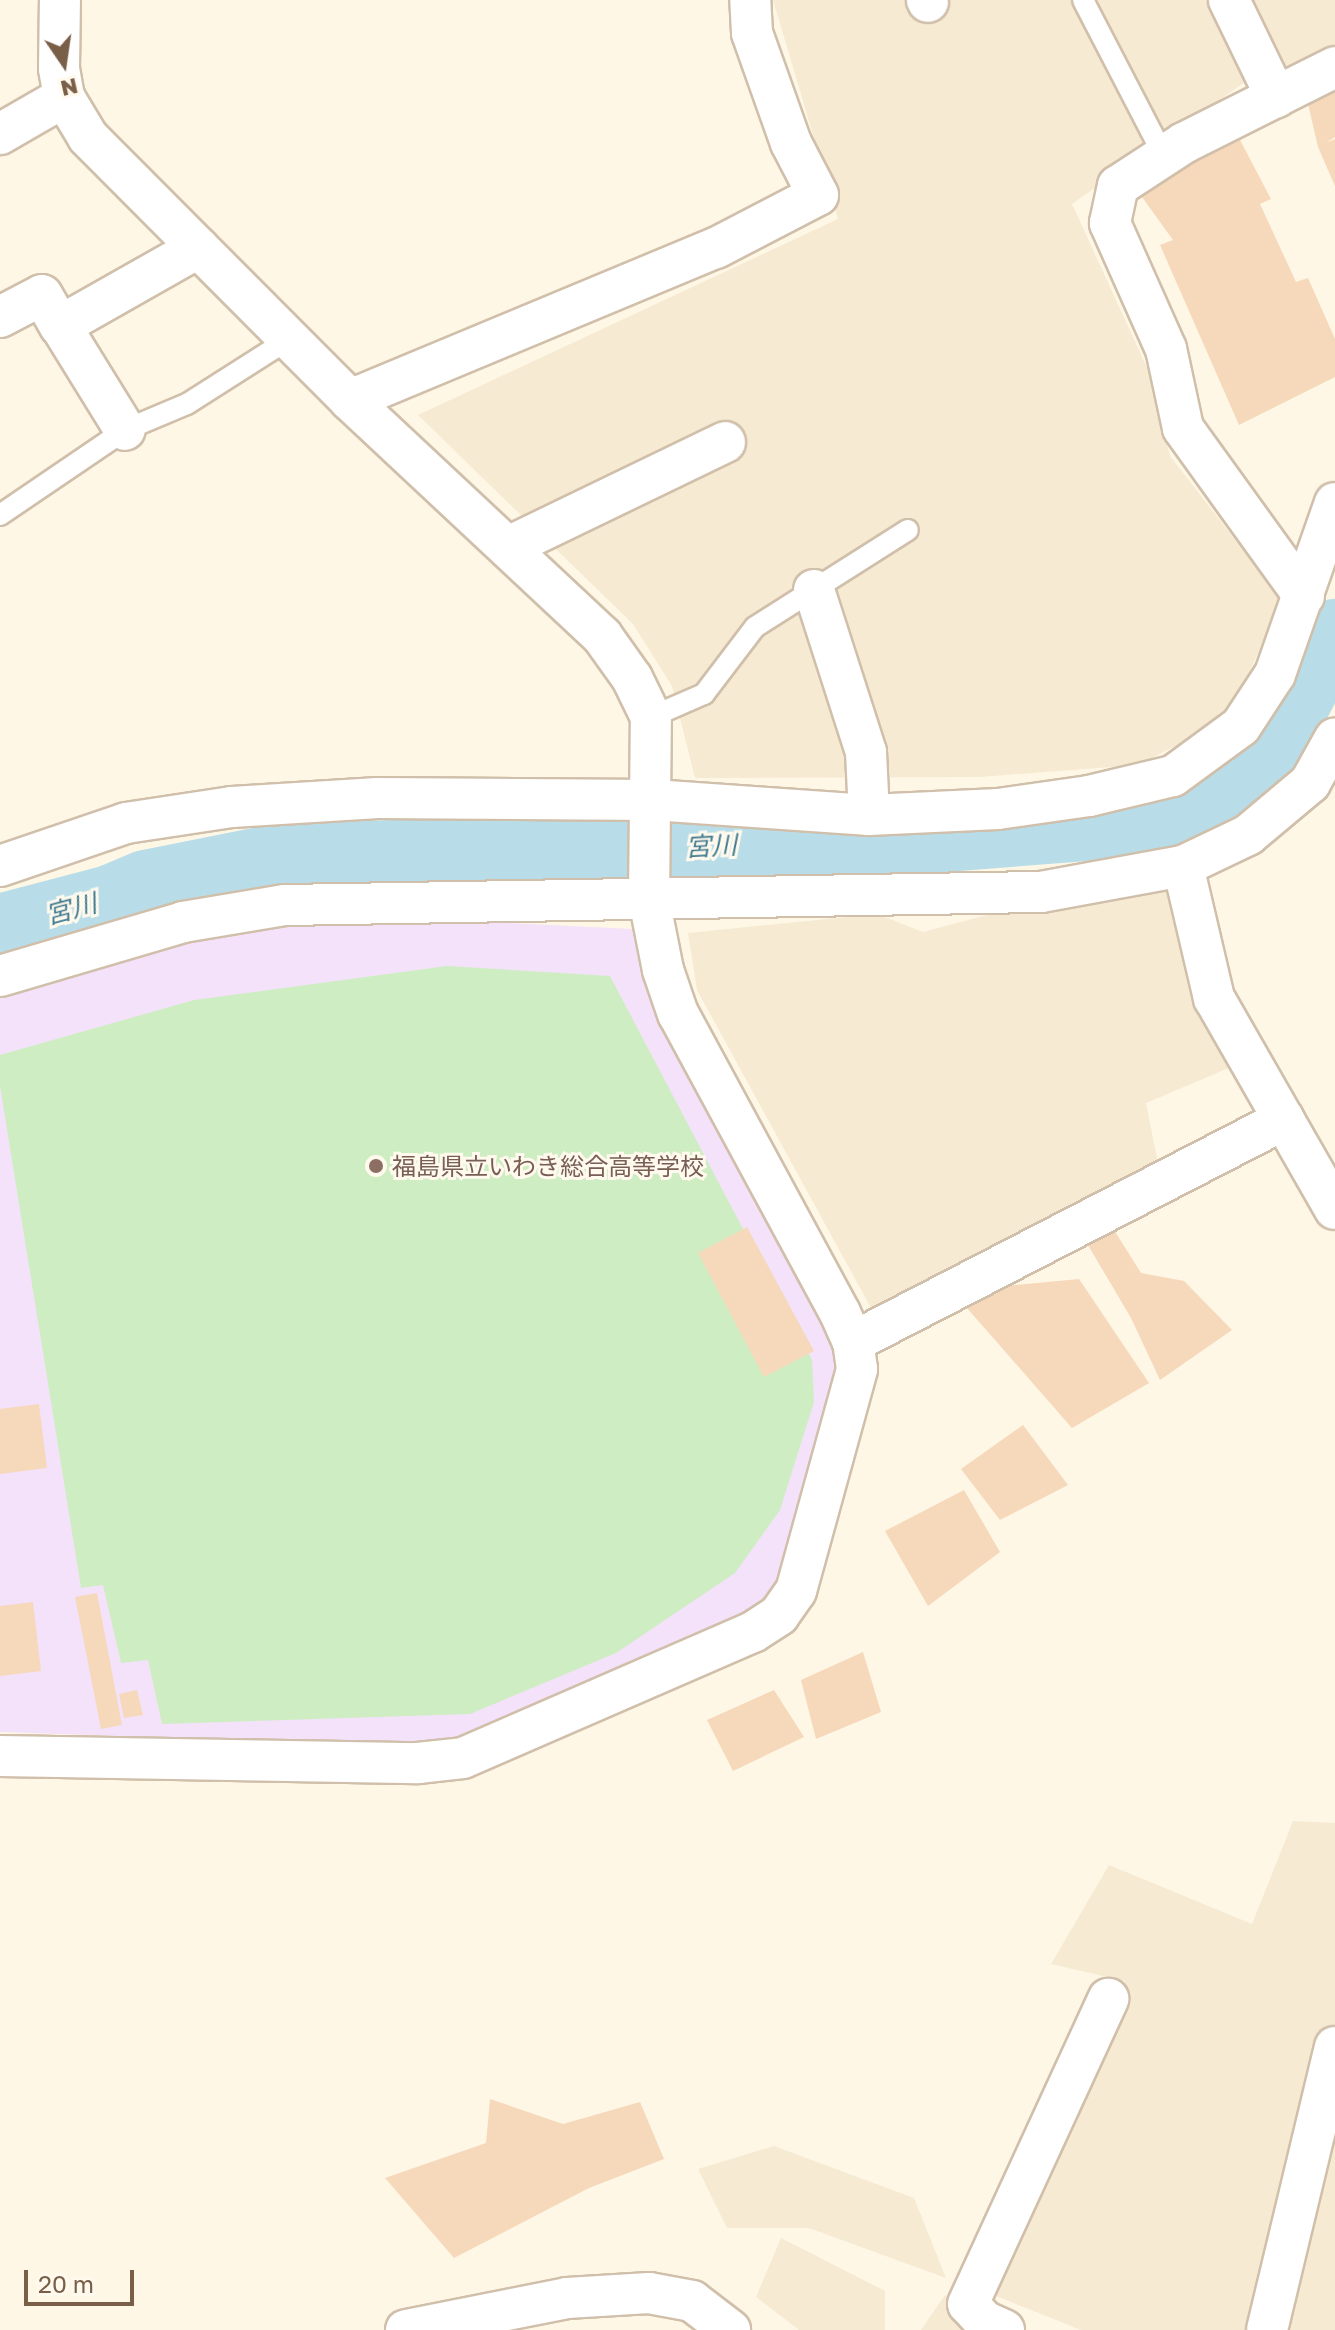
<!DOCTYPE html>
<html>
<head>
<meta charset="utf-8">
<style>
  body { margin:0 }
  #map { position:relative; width:1335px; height:2330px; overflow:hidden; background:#fef7e5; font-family:"Golos Text","Noto Sans JP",sans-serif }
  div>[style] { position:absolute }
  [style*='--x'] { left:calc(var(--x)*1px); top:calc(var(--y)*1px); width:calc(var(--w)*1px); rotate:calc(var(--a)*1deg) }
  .residential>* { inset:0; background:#f6ead3 }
  .education>* { inset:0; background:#f4e2fa }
  .green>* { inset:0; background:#cfedc2 }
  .river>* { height:66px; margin:-33px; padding:0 33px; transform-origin:33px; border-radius:33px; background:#b8dde9 }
  .building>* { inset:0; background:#f6d8bb }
  .roads { filter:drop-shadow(2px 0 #d0bfaa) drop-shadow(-2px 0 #d0bfaa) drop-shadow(0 2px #d0bfaa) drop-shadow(0 -2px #d0bfaa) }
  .lane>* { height:20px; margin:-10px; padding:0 10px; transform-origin:10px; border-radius:10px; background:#fff }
  .street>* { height:40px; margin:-20px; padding:0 20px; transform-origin:20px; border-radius:20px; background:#fff }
  .dots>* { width:22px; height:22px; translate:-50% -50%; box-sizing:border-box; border:4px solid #fffaed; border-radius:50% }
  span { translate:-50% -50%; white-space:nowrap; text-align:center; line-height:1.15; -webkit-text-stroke:6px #fffaed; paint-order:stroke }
  .education-label { font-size:24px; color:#785e54 }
  .left { translate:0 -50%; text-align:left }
  .water-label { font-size:26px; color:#407a8f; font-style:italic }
  .north { position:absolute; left:24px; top:24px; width:80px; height:80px; -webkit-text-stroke:6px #fffaed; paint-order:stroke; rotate:167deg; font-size:22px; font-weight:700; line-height:32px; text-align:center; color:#795e48 }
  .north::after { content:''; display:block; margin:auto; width:28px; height:36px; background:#795e48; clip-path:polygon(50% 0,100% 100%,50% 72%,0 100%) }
  .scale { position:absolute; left:24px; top:2270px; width:110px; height:36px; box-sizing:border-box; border:4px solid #795e48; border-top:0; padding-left:10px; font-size:24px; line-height:28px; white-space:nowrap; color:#795e48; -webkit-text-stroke:6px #fffaed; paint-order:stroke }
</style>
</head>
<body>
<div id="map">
  <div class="residential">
    <i style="clip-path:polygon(773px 0,1206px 0,1245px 82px,1072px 204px,1149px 372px,1170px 456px,1282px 600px,1234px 706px,1195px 736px,1138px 765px,980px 777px,695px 778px,672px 686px,633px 624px,418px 415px,838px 219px)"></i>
    <i style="clip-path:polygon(1249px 0,1335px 0,1335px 55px,1282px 78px)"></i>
    <i style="clip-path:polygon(1175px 877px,1236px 1065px,1146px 1103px,1159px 1168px,871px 1308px,697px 990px,688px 933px,877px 914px,923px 932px,1055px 897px)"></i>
    <i style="clip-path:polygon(1293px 1821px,1335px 1823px,1335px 2023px,1253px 2330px,1081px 2330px,996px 2296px,1125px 1981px,1051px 1964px,1109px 1865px,1252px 1924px)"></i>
    <i style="clip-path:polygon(1335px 2076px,1335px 2330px,1281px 2330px)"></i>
    <i style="clip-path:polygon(774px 2146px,914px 2198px,946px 2278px,809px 2228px,727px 2228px,698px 2169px)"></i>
    <i style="clip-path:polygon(781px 2238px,885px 2291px,885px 2330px,799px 2330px,756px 2297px)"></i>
    <i style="clip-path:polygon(945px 2295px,1017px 2330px,921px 2330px)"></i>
  </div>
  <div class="education">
    <i style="clip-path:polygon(405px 918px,633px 929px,841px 1340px,846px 1370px,789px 1574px,767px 1605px,502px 1730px,436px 1747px,0 1732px,0 993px,188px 939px,269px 926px)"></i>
  </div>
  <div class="green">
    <i style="clip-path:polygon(447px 966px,610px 976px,812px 1360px,814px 1402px,780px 1510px,735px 1573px,616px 1653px,470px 1714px,162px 1724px,148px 1660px,121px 1663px,103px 1585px,81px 1588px,0 1086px,0 1055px,194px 1000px)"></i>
  </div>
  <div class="river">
    <i style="--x:0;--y:927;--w:114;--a:-14.8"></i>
    <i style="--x:110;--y:898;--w:38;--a:-23"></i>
    <i style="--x:145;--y:883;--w:127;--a:-11.3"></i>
    <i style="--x:270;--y:858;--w:167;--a:-2.4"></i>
    <i style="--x:437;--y:851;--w:137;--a:1.3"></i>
    <i style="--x:574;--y:854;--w:205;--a:-3.4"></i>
    <i style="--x:779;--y:842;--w:74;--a:3.1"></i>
    <i style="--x:853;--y:846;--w:327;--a:-4.4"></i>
    <i style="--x:1179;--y:821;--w:106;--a:-33.8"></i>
    <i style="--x:1267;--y:762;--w:147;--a:-62.4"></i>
  </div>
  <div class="building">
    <i style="clip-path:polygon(1335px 81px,1335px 137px,1326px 143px,1335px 139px,1335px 186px,1318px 147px,1305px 91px)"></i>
    <i style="clip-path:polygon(1240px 140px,1271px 199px,1260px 204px,1296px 282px,1308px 278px,1335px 339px,1335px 377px,1239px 425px,1160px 245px,1173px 240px,1129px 179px)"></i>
    <i style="clip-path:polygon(1109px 1222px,1141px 1273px,1184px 1281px,1232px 1330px,1160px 1380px,1131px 1318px,1085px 1240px)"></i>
    <i style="clip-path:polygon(747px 1227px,814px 1351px,764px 1377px,698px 1253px)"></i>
    <i style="clip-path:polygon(1079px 1279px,1149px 1383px,1072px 1428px,952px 1291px)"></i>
    <i style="clip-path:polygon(39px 1404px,47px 1468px,0 1474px,0 1409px)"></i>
    <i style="clip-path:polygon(1023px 1425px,1068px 1485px,1000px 1520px,961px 1469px)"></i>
    <i style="clip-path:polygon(964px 1490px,1000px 1552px,928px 1606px,885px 1531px)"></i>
    <i style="clip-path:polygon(97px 1593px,122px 1725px,101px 1729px,75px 1597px)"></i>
    <i style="clip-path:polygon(33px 1602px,41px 1671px,0 1676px,0 1606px)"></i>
    <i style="clip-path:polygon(863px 1652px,881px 1712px,816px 1739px,801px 1680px)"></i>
    <i style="clip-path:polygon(137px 1690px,143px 1715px,124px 1718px,119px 1694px)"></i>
    <i style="clip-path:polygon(774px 1690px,804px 1737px,733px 1771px,707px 1720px)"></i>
    <i style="clip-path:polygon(490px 2099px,563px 2124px,640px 2102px,664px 2159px,589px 2188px,454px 2258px,385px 2178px,486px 2143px)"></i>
  </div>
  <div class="roads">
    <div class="lane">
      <i style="--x:1083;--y:0;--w:176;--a:62.6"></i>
      <i style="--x:0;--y:515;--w:151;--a:-34.2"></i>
      <i style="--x:125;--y:430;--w:67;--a:-22.8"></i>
      <i style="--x:187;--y:404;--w:121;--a:-32.5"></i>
      <i style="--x:651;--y:717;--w:58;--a:-23.5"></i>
      <i style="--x:704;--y:694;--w:84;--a:-52.7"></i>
      <i style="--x:755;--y:627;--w:181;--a:-32.4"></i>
    </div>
    <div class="street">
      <i style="--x:927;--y:0;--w:2;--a:63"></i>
      <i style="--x:1229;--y:0;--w:108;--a:64.1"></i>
      <i style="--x:0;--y:134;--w:74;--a:-30"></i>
      <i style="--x:0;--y:317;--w:47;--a:-27.6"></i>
      <i style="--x:42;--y:295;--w:36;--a:60"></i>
      <i style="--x:60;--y:326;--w:159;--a:-29.5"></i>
      <i style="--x:57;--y:320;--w:129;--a:58.3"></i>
      <i style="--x:350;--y:400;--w:396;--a:-22.6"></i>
      <i style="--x:716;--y:248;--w:115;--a:-27.5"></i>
      <i style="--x:818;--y:195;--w:59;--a:-117.4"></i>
      <i style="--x:791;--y:143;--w:117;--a:-109.5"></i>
      <i style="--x:752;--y:33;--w:33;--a:-93"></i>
      <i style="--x:508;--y:547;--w:241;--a:-25.8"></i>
      <i style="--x:814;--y:590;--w:170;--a:72.2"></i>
      <i style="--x:866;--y:752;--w:63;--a:87.3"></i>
      <i style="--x:1304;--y:596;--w:207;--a:-125.8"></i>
      <i style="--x:1183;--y:428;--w:81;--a:-102.1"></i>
      <i style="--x:1166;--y:349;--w:138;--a:-114"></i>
      <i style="--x:1110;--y:223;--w:38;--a:-78"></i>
      <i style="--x:1118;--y:186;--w:79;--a:-33.1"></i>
      <i style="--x:1184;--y:143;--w:169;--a:-26.7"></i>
      <i style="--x:0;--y:866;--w:133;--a:-18.8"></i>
      <i style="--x:126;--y:823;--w:107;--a:-8.6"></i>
      <i style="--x:232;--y:807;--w:146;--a:-3.5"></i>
      <i style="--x:378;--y:798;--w:275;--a:0.4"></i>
      <i style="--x:653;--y:800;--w:217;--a:4"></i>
      <i style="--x:869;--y:815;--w:129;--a:-2.7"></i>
      <i style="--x:998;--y:809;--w:92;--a:-8.1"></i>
      <i style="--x:1089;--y:796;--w:86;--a:-13.4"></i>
      <i style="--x:1173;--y:776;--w:84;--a:-36.3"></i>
      <i style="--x:1241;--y:726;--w:62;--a:-56.8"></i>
      <i style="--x:1275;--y:674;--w:181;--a:-70.7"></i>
      <i style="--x:1183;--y:866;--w:136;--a:76.8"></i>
      <i style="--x:1214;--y:998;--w:243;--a:60.2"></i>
      <i style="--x:0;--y:976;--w:191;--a:-16.4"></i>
      <i style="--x:183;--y:922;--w:103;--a:-9.5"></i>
      <i style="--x:285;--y:905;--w:756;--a:-0.99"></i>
      <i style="--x:1041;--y:892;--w:144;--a:-10.4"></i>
      <i style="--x:1183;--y:866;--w:72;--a:-25.5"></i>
      <i style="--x:1248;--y:835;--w:81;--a:-40"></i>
      <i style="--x:1310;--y:783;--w:51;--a:-60.9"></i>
      <i style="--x:853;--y:1342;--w:485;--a:-27.3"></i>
      <i style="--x:0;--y:1756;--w:418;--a:1"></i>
      <i style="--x:418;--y:1763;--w:45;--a:-6.3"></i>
      <i style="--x:463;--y:1758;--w:316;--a:-23.5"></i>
      <i style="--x:753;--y:1632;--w:31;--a:-33"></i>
      <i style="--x:779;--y:1615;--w:29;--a:-55"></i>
      <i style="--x:796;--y:1591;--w:230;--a:-74.6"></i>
      <i style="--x:857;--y:1369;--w:27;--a:-98"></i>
      <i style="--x:853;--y:1342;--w:32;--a:-114"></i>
      <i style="--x:840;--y:1313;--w:340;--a:-118.4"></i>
      <i style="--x:678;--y:1014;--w:46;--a:-108.8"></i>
      <i style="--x:663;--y:970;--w:72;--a:-101.2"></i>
      <i style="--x:649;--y:899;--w:182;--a:-89.4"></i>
      <i style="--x:651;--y:717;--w:43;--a:-116"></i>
      <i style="--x:632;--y:678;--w:52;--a:-125.5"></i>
      <i style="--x:602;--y:636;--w:345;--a:-136.9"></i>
      <i style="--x:350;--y:400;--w:371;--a:-134.9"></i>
      <i style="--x:88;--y:137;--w:47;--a:-121"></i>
      <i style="--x:64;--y:97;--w:29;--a:-100"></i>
      <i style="--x:59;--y:68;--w:68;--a:-89.2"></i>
      <i style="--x:406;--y:2330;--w:164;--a:-11.2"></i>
      <i style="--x:567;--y:2298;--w:82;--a:-3.5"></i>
      <i style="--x:649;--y:2293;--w:44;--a:10.5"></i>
      <i style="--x:692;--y:2301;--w:48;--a:37.3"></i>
      <i style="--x:1004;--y:2330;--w:22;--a:-156"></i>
      <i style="--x:984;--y:2321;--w:23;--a:-133"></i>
      <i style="--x:968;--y:2304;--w:336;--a:-65.3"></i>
      <i style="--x:1267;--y:2330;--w:291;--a:-76.5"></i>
    </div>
  </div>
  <div class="dots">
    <i style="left:376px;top:1166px;background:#8d6e63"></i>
  </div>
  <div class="education-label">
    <span class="left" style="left:392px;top:1166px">福島県立いわき総合高等学校</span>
  </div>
  <div class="water-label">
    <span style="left:711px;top:846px;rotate:-3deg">宮川</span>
    <span style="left:71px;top:909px;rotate:-15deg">宮川</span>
  </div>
  <div class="north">N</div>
  <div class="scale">20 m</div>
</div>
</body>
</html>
